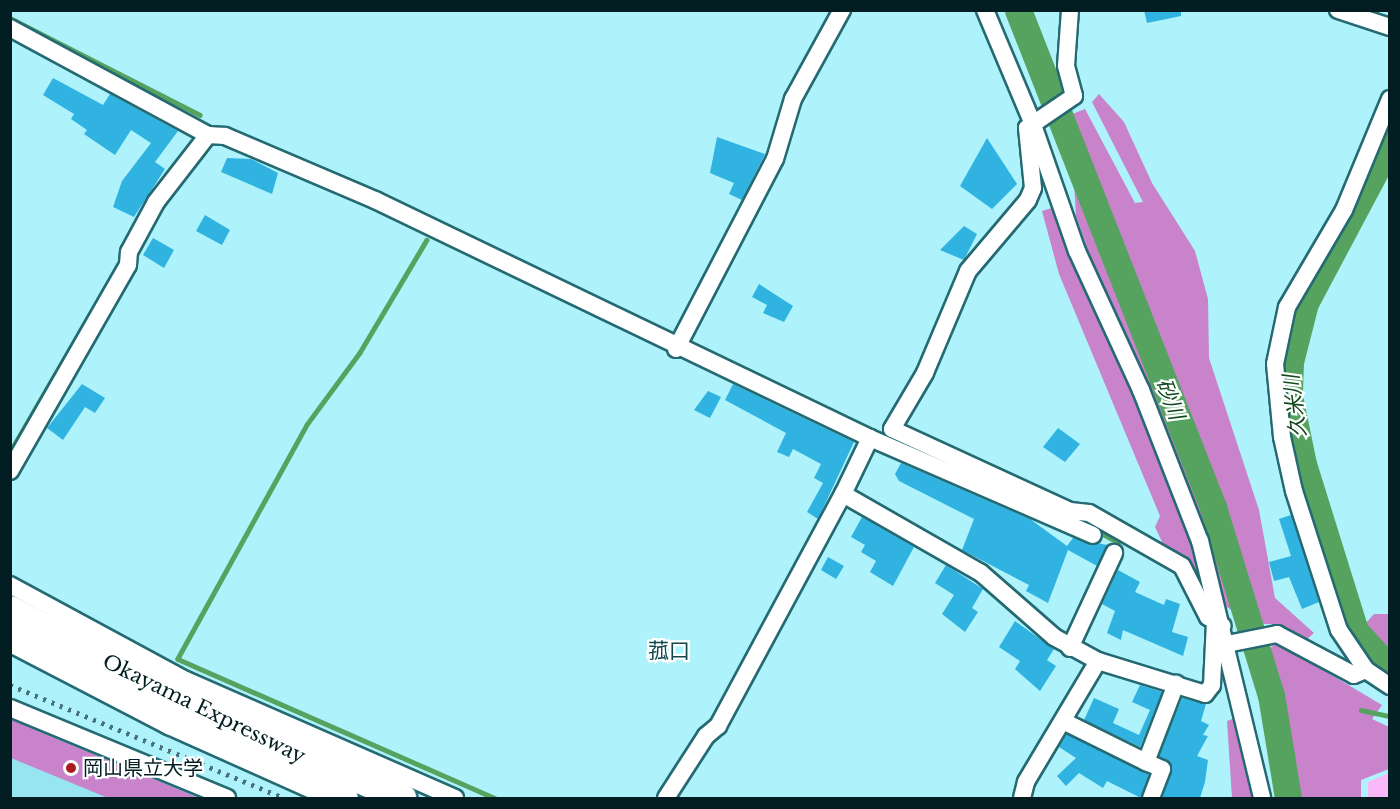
<!DOCTYPE html>
<html>
<head>
<meta charset="utf-8">
<style>
  body { margin:0 }
  #map { position:relative; width:1400px; height:809px; overflow:hidden; background:#aef2fb; font-family:"Libre Baskerville","Noto Sans JP",serif }
  div>[style] { position:absolute }
  [style*='--x'] { left:calc(var(--x)*1px); top:calc(var(--y)*1px); width:calc(var(--w)*1px); rotate:calc(var(--a)*1deg) }
  .built>* { inset:0; background:#97e5f0 }
  .green>* { inset:0; background:#f9b9f9 }
  .forest>* { inset:0; background:#c983ca }
  .stream>* { height:4.5px; margin:-2.25px; padding:0 2.25px; transform-origin:2.25px; border-radius:2.25px; background:#55a35f }
  .river>* { height:27px; margin:-13.5px; padding:0 13.5px; transform-origin:13.5px; border-radius:13.5px; background:#55a35f }
  .building>* { inset:0; background:#30b3e1 }
  .roads { filter:drop-shadow(2px 0 #256a73) drop-shadow(-2px 0 #256a73) drop-shadow(0 2px #256a73) drop-shadow(0 -2px #256a73) }
  .minor>* { height:16px; margin:-8px; padding:0 8px; transform-origin:8px; border-radius:8px; background:#fff }
  .motorway>* { height:28px; margin:-14px; padding:0 14px; transform-origin:14px; border-radius:14px; background:#fff }
  .rail>* { height:4.5px; margin-top:-2.25px; transform-origin:0; background:repeating-linear-gradient(90deg,#467278 0 3px,transparent 0 9px) }
  .dots>* { width:16px; height:16px; translate:-50% -50%; box-sizing:border-box; border:3px solid #fff; border-radius:50% }
  span { translate:-50% -50%; white-space:nowrap; text-align:center; line-height:1.15; -webkit-text-stroke:4.5px #fff; paint-order:stroke }
  .street-label { font-size:20px; color:#021e22 }
  .poi-label { font-size:20px; color:#021e22 }
  .left { translate:0 -50%; text-align:left }
  .water-label { font-size:21px; color:#11491c; font-style:italic }
  .neighbourhood-label { font-size:21px; color:#11474d }
  .frame { position:absolute; inset:0; border:12px solid #021e22; pointer-events:none }
</style>
</head>
<body>
<div id="map">
  <div class="built">
    <i style="clip-path:polygon(10px 717px,59px 738px,204px 798px,11px 798px)"></i>
  </div>
  <div class="green">
    <i style="clip-path:polygon(1389px 773px,1389px 798px,1368px 798px,1368px 782px)"></i>
  </div>
  <div class="forest">
    <i style="clip-path:polygon(1099px 94px,1124px 122px,1152px 183px,1195px 251px,1208px 299px,1209px 358px,1259px 510px,1275px 598px,1314px 633px,1306px 640px,1280px 624px,1257px 624px,1225px 606px,1203px 531px,1089px 254px,1076px 216px,1070px 115px,1085px 109px,1135px 203px,1143px 202px,1092px 102px)"></i>
    <i style="clip-path:polygon(1055px 207px,1136px 393px,1210px 594px,1202px 593px,1183px 560px,1164px 546px,1155px 527px,1160px 516px,1059px 274px,1042px 211px)"></i>
    <i style="clip-path:polygon(1374px 614px,1389px 614px,1389px 665px,1370px 641px,1365px 624px)"></i>
    <i style="clip-path:polygon(1276px 642px,1382px 705px,1372px 719px,1389px 727px,1389px 769px,1361px 780px,1361px 798px,1301px 798px,1268px 665px,1266px 653px)"></i>
    <i style="clip-path:polygon(1238px 717px,1254px 798px,1232px 798px,1227px 721px)"></i>
    <i style="clip-path:polygon(10px 719px,26px 726px,199px 798px,108px 798px,11px 758px)"></i>
  </div>
  <div class="stream">
    <i style="--x:10;--y:18;--w:213;--a:27"></i>
    <i style="--x:313;--y:165;--w:57;--a:22.5"></i>
    <i style="--x:427;--y:240;--w:131;--a:120.7"></i>
    <i style="--x:360;--y:353;--w:89;--a:126.4"></i>
    <i style="--x:307;--y:425;--w:267;--a:118.9"></i>
    <i style="--x:178;--y:659;--w:346;--a:23.7"></i>
    <i style="--x:10;--y:452;--w:209;--a:-59.9"></i>
    <i style="--x:1096;--y:530;--w:25;--a:29"></i>
    <i style="--x:1361;--y:710;--w:30;--a:12"></i>
  </div>
  <div class="river">
    <i style="--x:1018;--y:10;--w:534;--a:68.58"></i>
    <i style="--x:1213;--y:507;--w:197;--a:72.9"></i>
    <i style="--x:1271;--y:695;--w:104;--a:80.6"></i>
    <i style="--x:1390;--y:143;--w:181;--a:118"></i>
    <i style="--x:1305;--y:303;--w:61;--a:104.3"></i>
    <i style="--x:1290;--y:362;--w:34;--a:92"></i>
    <i style="--x:1289;--y:396;--w:69;--a:78.4"></i>
    <i style="--x:1303;--y:464;--w:175;--a:72.7"></i>
    <i style="--x:1355;--y:631;--w:52;--a:47.4"></i>
  </div>
  <div class="building">
    <i style="clip-path:polygon(1144px 10px,1181px 10px,1181px 16px,1147px 23px)"></i>
    <i style="clip-path:polygon(53px 78px,103px 105px,110px 94px,178px 131px,155px 162px,165px 169px,134px 217px,113px 207px,122px 181px,151px 143px,131px 130px,115px 155px,84px 134px,87px 130px,71px 119px,74px 114px,43px 95px)"></i>
    <i style="clip-path:polygon(717px 137px,765px 154px,742px 200px,729px 194px,734px 183px,710px 173px)"></i>
    <i style="clip-path:polygon(987px 138px,1017px 184px,992px 209px,960px 186px)"></i>
    <i style="clip-path:polygon(227px 158px,251px 159px,278px 173px,272px 194px,221px 172px)"></i>
    <i style="clip-path:polygon(205px 215px,230px 230px,222px 245px,196px 231px)"></i>
    <i style="clip-path:polygon(964px 226px,977px 234px,964px 260px,940px 250px)"></i>
    <i style="clip-path:polygon(153px 238px,174px 250px,164px 268px,143px 255px)"></i>
    <i style="clip-path:polygon(759px 284px,793px 306px,784px 322px,763px 313px,767px 305px,752px 297px)"></i>
    <i style="clip-path:polygon(82px 384px,105px 398px,95px 413px,85px 407px,63px 440px,47px 428px)"></i>
    <i style="clip-path:polygon(733px 384px,854px 442px,818px 519px,807px 512px,823px 483px,814px 478px,821px 464px,793px 449px,789px 457px,777px 452px,786px 433px,725px 400px)"></i>
    <i style="clip-path:polygon(708px 391px,721px 397px,710px 418px,694px 410px)"></i>
    <i style="clip-path:polygon(1058px 428px,1080px 444px,1065px 462px,1043px 447px)"></i>
    <i style="clip-path:polygon(901px 463px,1030px 519px,1067px 546px,1073px 538px,1107px 545px,1097px 566px,1068px 550px,1048px 603px,1026px 591px,1029px 585px,962px 550px,974px 519px,899px 481px,895px 474px)"></i>
    <i style="clip-path:polygon(1291px 515px,1319px 602px,1302px 609px,1289px 577px,1274px 581px,1269px 562px,1291px 556px,1279px 519px)"></i>
    <i style="clip-path:polygon(862px 517px,914px 547px,893px 586px,870px 572px,876px 561px,861px 552px,865px 545px,851px 537px)"></i>
    <i style="clip-path:polygon(828px 557px,844px 566px,836px 579px,821px 570px)"></i>
    <i style="clip-path:polygon(946px 565px,983px 589px,972px 608px,978px 612px,965px 632px,942px 614px,954px 595px,935px 583px)"></i>
    <i style="clip-path:polygon(1118px 570px,1140px 582px,1135px 592px,1164px 605px,1166px 599px,1180px 604px,1172px 632px,1188px 637px,1183px 656px,1123px 630px,1121px 640px,1107px 633px,1115px 611px,1102px 604px)"></i>
    <i style="clip-path:polygon(1015px 621px,1054px 649px,1047px 660px,1056px 666px,1040px 691px,1015px 669px,1020px 661px,999px 647px)"></i>
    <i style="clip-path:polygon(1140px 685px,1162px 692px,1140px 747px,1084px 720px,1094px 698px,1119px 709px,1113px 723px,1139px 735px,1150px 710px,1132px 702px)"></i>
    <i style="clip-path:polygon(1182px 698px,1206px 704px,1201px 721px,1209px 725px,1203px 735px,1208px 736px,1197px 756px,1208px 760px,1205px 782px,1200px 798px,1162px 798px,1172px 768px,1159px 756px)"></i>
    <i style="clip-path:polygon(1067px 734px,1149px 775px,1141px 798px,1107px 781px,1103px 788px,1079px 773px,1066px 786px,1057px 776px,1076px 758px,1059px 747px)"></i>
  </div>
  <div class="roads">
    <div class="minor">
      <i style="--x:985;--y:10;--w:121;--a:67.2"></i>
      <i style="--x:1032;--y:122;--w:137;--a:70.8"></i>
      <i style="--x:1077;--y:251;--w:153;--a:65.3"></i>
      <i style="--x:1141;--y:390;--w:162;--a:68.7"></i>
      <i style="--x:1200;--y:541;--w:264;--a:76.4"></i>
      <i style="--x:1070;--y:10;--w:56;--a:94.1"></i>
      <i style="--x:1066;--y:66;--w:31;--a:75"></i>
      <i style="--x:1074;--y:96;--w:57;--a:145.8"></i>
      <i style="--x:1027;--y:128;--w:60;--a:84.3"></i>
      <i style="--x:1033;--y:188;--w:13;--a:113"></i>
      <i style="--x:1028;--y:200;--w:93;--a:130.2"></i>
      <i style="--x:968;--y:271;--w:111;--a:112.9"></i>
      <i style="--x:925;--y:373;--w:65;--a:120.5"></i>
      <i style="--x:892;--y:429;--w:196;--a:24.7"></i>
      <i style="--x:1070;--y:511;--w:19;--a:6"></i>
      <i style="--x:1089;--y:513;--w:107;--a:29.7"></i>
      <i style="--x:1182;--y:566;--w:57;--a:63"></i>
      <i style="--x:1208;--y:617;--w:17;--a:31"></i>
      <i style="--x:1338;--y:10;--w:55;--a:18.1"></i>
      <i style="--x:10;--y:28;--w:225;--a:28.4"></i>
      <i style="--x:208;--y:135;--w:17;--a:3"></i>
      <i style="--x:225;--y:136;--w:163;--a:23.1"></i>
      <i style="--x:375;--y:200;--w:549;--a:25.68"></i>
      <i style="--x:870;--y:438;--w:62;--a:115.7"></i>
      <i style="--x:843;--y:494;--w:159;--a:29.8"></i>
      <i style="--x:981;--y:573;--w:97;--a:41.2"></i>
      <i style="--x:1054;--y:637;--w:50;--a:28.6"></i>
      <i style="--x:1098;--y:661;--w:141;--a:120.8"></i>
      <i style="--x:1026;--y:782;--w:16;--a:104"></i>
      <i style="--x:1390;--y:99;--w:120;--a:112.5"></i>
      <i style="--x:1344;--y:210;--w:113;--a:120.4"></i>
      <i style="--x:1287;--y:307;--w:58;--a:101.9"></i>
      <i style="--x:1275;--y:364;--w:73;--a:84.5"></i>
      <i style="--x:1282;--y:437;--w:55;--a:77.5"></i>
      <i style="--x:1294;--y:491;--w:146;--a:72.1"></i>
      <i style="--x:1339;--y:630;--w:48;--a:56"></i>
      <i style="--x:1366;--y:670;--w:29;--a:34"></i>
      <i style="--x:676;--y:349;--w:214;--a:-62.5"></i>
      <i style="--x:775;--y:159;--w:63;--a:-73.3"></i>
      <i style="--x:793;--y:99;--w:102;--a:-61.2"></i>
      <i style="--x:870;--y:438;--w:243;--a:23.5"></i>
      <i style="--x:10;--y:471;--w:237;--a:-60.2"></i>
      <i style="--x:128;--y:265;--w:13;--a:-86"></i>
      <i style="--x:129;--y:252;--w:57;--a:-61.6"></i>
      <i style="--x:156;--y:202;--w:85;--a:-52.2"></i>
      <i style="--x:10;--y:585;--w:200;--a:28.4"></i>
      <i style="--x:186;--y:680;--w:294;--a:23.7"></i>
      <i style="--x:1227;--y:644;--w:51;--a:-11.3"></i>
      <i style="--x:1277;--y:634;--w:87;--a:28"></i>
      <i style="--x:1354;--y:675;--w:13;--a:-23"></i>
      <i style="--x:1070;--y:648;--w:105;--a:-65.1"></i>
      <i style="--x:1098;--y:661;--w:112;--a:17.1"></i>
      <i style="--x:1205;--y:694;--w:11;--a:-52"></i>
      <i style="--x:1212;--y:685;--w:63;--a:-87.3"></i>
      <i style="--x:10;--y:708;--w:235;--a:22.5"></i>
      <i style="--x:1063;--y:721;--w:93;--a:26.3"></i>
      <i style="--x:666;--y:798;--w:74;--a:-57.2"></i>
      <i style="--x:706;--y:736;--w:16;--a:-40"></i>
      <i style="--x:718;--y:726;--w:264;--a:-61.7"></i>
      <i style="--x:1151;--y:798;--w:31;--a:-69"></i>
      <i style="--x:1162;--y:769;--w:17;--a:-156"></i>
      <i style="--x:1146;--y:762;--w:84;--a:-69"></i>
    </div>
    <div class="motorway">
      <i style="--x:10;--y:610;--w:193;--a:27.8"></i>
      <i style="--x:181;--y:700;--w:242;--a:23.9"></i>
      <i style="--x:10;--y:637;--w:182;--a:27.4"></i>
      <i style="--x:172;--y:721;--w:188;--a:24.1"></i>
    </div>
  </div>
  <div class="rail">
    <i style="--x:10;--y:685;--w:296;--a:22.4"></i>
  </div>
  <div class="dots">
    <i style="left:71px;top:768px;background:#ac191d"></i>
  </div>
  <div class="street-label">
    <span style="left:204px;top:709px;rotate:26deg">Okayama Expressway</span>
  </div>
  <div class="poi-label">
    <span class="left" style="left:83px;top:768px">岡山県立大学</span>
  </div>
  <div class="water-label">
    <span style="left:1170px;top:399px;rotate:69deg">砂川</span>
    <span style="left:1295px;top:406px;rotate:-97deg">久米川</span>
  </div>
  <div class="neighbourhood-label">
    <span style="left:669px;top:651px">菰口</span>
  </div>
  <div class="frame"></div>
</div>
</body>
</html>
